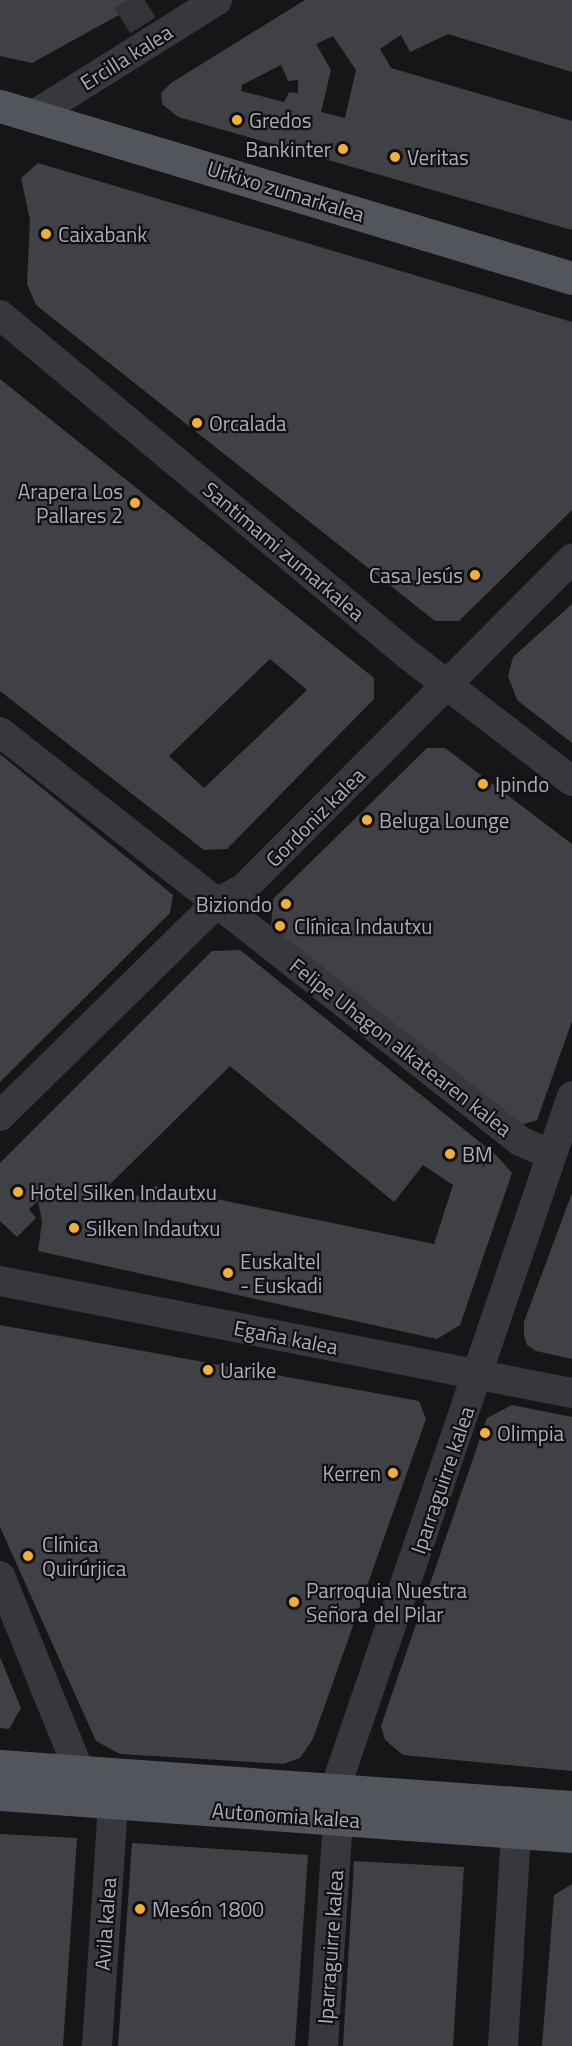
<!DOCTYPE html>
<html>
<head>
<meta charset="utf-8">
<style>
  body { margin:0 }
  #map { position:relative; width:572px; height:2046px; overflow:hidden; background:#161618; font-family:"Titillium Web",sans-serif }
  div>[style] { position:absolute }
  [style*='--x'] { left:calc(var(--x)*1px); top:calc(var(--y)*1px); width:calc(var(--w)*1px); rotate:calc(var(--a)*1deg) }
  .building>* { inset:0; background:#404145 }
  .minor-tunnel>* { height:30px; margin-top:-15px; transform-origin:0; background:repeating-linear-gradient(90deg,#333438 0 30px,transparent 0 45px) }
  .minor>* { height:30px; margin:-15px; padding:0 15px; transform-origin:15px; border-radius:15px; background:#37383d }
  .major>* { height:33px; margin:-16.5px; padding:0 16.5px; transform-origin:16.5px; border-radius:16.5px; background:#53555c }
  .dots>* { width:16px; height:16px; translate:-50% -50%; box-sizing:border-box; border:3px solid #111113; border-radius:50% }
  span { translate:-50% -50%; white-space:nowrap; text-align:center; line-height:1.15; -webkit-text-stroke:4.5px #111113; paint-order:stroke }
  .street-label { font-size:21px; color:#a8adb8 }
  .poi-label { font-size:21px; color:#a8adb8 }
  .left { translate:0 -50%; text-align:left }
  .right { translate:-100% -50%; text-align:right }
</style>
</head>
<body>
<div id="map">
  <div class="building">
    <i style="clip-path:polygon(0 0,146px 0,32px 63px,0 56px)"></i>
    <i style="clip-path:polygon(evenodd,305px 0,572px 0,572px 72px,448px 34px,410px 52px,401px 35px,380px 49px,391px 68px,572px 121px,572px 230px,178px 117px,162px 104px,161px 93px,171px 83px,305px 0,333px 36px,356px 70px,345px 118px,321px 112px,331px 70px,316px 44px,333px 36px,305px 0,281px 65px,288px 81px,298px 80px,298px 93px,289px 92px,284px 102px,241px 91px,242px 85px,281px 65px)"></i>
    <i style="clip-path:polygon(38px 163px,572px 322px,572px 510px,459px 621px,435px 621px,36px 305px,27px 284px,30px 220px,21px 178px)"></i>
    <i style="clip-path:polygon(evenodd,0 379px,374px 678px,374px 699px,227px 849px,204px 850px,0 691px,0 379px,270px 659px,307px 690px,204px 788px,169px 756px,270px 659px)"></i>
    <i style="clip-path:polygon(572px 604px,572px 743px,517px 700px,508px 676px,513px 657px)"></i>
    <i style="clip-path:polygon(427px 748px,445px 748px,572px 844px,572px 1021px,537px 1120px,514px 1127px,271px 928px,273px 899px)"></i>
    <i style="clip-path:polygon(0 754px,173px 895px,170px 913px,0 1082px)"></i>
    <i style="clip-path:polygon(evenodd,240px 950px,496px 1155px,512px 1173px,460px 1325px,437px 1339px,38px 1251px,42px 1221px,38px 1201px,29px 1209px,36px 1218px,17px 1237px,0 1221px,0 1163px,212px 951px,240px 950px,230px 1066px,394px 1202px,423px 1165px,453px 1185px,434px 1244px,154px 1186px,146px 1197px,104px 1190px,230px 1066px)"></i>
    <i style="clip-path:polygon(572px 1193px,572px 1359px,536px 1351px,527px 1345px,524px 1335px,524px 1322px)"></i>
    <i style="clip-path:polygon(0 1325px,419px 1401px,426px 1419px,313px 1739px,300px 1758px,283px 1764px,120px 1754px,96px 1741px,0 1527px)"></i>
    <i style="clip-path:polygon(512px 1405px,572px 1417px,572px 1771px,403px 1755px,385px 1740px,381px 1726px,487px 1418px)"></i>
    <i style="clip-path:polygon(0 1657px,21px 1708px,9px 1729px,0 1728px)"></i>
    <i style="clip-path:polygon(0 1834px,77px 1838px,63px 2046px,0 2046px)"></i>
    <i style="clip-path:polygon(132px 1843px,308px 1855px,295px 2046px,118px 2046px)"></i>
    <i style="clip-path:polygon(354px 1861px,464px 1867px,453px 2046px,343px 2046px)"></i>
    <i style="clip-path:polygon(572px 1884px,572px 2046px,542px 2046px,554px 1895px)"></i>
  </div>
  <div class="minor-tunnel">
    <i style="--x:127;--y:0;--w:49;--a:57.6"></i>
  </div>
  <div class="minor">
    <i style="--x:34;--y:115;--w:216;--a:-32.1"></i>
    <i style="--x:0;--y:315;--w:530;--a:39.79"></i>
    <i style="--x:407;--y:654;--w:208;--a:37.6"></i>
    <i style="--x:0;--y:732;--w:662;--a:38.19"></i>
    <i style="--x:520;--y:1141;--w:34;--a:24"></i>
    <i style="--x:0;--y:1116;--w:305;--a:-44.5"></i>
    <i style="--x:218;--y:902;--w:30;--a:-28"></i>
    <i style="--x:244;--y:888;--w:465;--a:-45.1"></i>
    <i style="--x:0;--y:1281;--w:583;--a:11.08"></i>
    <i style="--x:0;--y:1576;--w:234;--a:67.9"></i>
    <i style="--x:97;--y:2046;--w:245;--a:-86.2"></i>
    <i style="--x:323;--y:2046;--w:227;--a:-86.2"></i>
    <i style="--x:338;--y:1819;--w:30;--a:-96"></i>
    <i style="--x:335;--y:1789;--w:732;--a:-71.12"></i>
    <i style="--x:503;--y:2046;--w:215;--a:-86.5"></i>
  </div>
  <div class="major">
    <i style="--x:0;--y:106;--w:597;--a:16.74"></i>
    <i style="--x:0;--y:1766;--w:573;--a:4.1"></i>
    <i style="--x:0;--y:1794;--w:574;--a:4.2"></i>
  </div>
  <div class="dots">
    <i style="left:237px;top:120px;background:#f2b134"></i>
    <i style="left:343px;top:149px;background:#f2b134"></i>
    <i style="left:395px;top:157px;background:#f2b134"></i>
    <i style="left:46px;top:234px;background:#f2b134"></i>
    <i style="left:197px;top:423px;background:#f2b134"></i>
    <i style="left:135px;top:503px;background:#f2b134"></i>
    <i style="left:475px;top:575px;background:#f2b134"></i>
    <i style="left:483px;top:784px;background:#f2b134"></i>
    <i style="left:367px;top:820px;background:#f2b134"></i>
    <i style="left:286px;top:904px;background:#f2b134"></i>
    <i style="left:280px;top:926px;background:#f2b134"></i>
    <i style="left:450px;top:1154px;background:#f2b134"></i>
    <i style="left:18px;top:1192px;background:#f2b134"></i>
    <i style="left:74px;top:1228px;background:#f2b134"></i>
    <i style="left:228px;top:1273px;background:#f2b134"></i>
    <i style="left:208px;top:1370px;background:#f2b134"></i>
    <i style="left:485px;top:1433px;background:#f2b134"></i>
    <i style="left:393px;top:1473px;background:#f2b134"></i>
    <i style="left:28px;top:1556px;background:#f2b134"></i>
    <i style="left:294px;top:1602px;background:#f2b134"></i>
    <i style="left:140px;top:1909px;background:#f2b134"></i>
  </div>
  <div class="street-label">
    <span style="left:126px;top:57px;rotate:-32deg">Ercilla kalea</span>
    <span style="left:286px;top:191px;rotate:17deg">Urkixo zumarkalea</span>
    <span style="left:284px;top:551px;rotate:40deg">Santimami zumarkalea</span>
    <span style="left:315px;top:817px;rotate:-45deg">Gordoniz kalea</span>
    <span style="left:401px;top:1047px;rotate:38deg">Felipe Uhagon alkatearen kalea</span>
    <span style="left:286px;top:1337px;rotate:11deg">Egaña kalea</span>
    <span style="left:442px;top:1480px;rotate:-71deg">Iparraguirre kalea</span>
    <span style="left:286px;top:1815px;rotate:4deg">Autonomia kalea</span>
    <span style="left:105px;top:1924px;rotate:-86deg">Avila kalea</span>
    <span style="left:330px;top:1947px;rotate:-86deg">Iparraguirre kalea</span>
  </div>
  <div class="poi-label">
    <span class="left" style="left:249px;top:120px">Gredos</span>
    <span class="right" style="left:331px;top:149px">Bankinter</span>
    <span class="left" style="left:407px;top:157px">Veritas</span>
    <span class="left" style="left:58px;top:234px">Caixabank</span>
    <span class="left" style="left:209px;top:423px">Orcalada</span>
    <span class="right" style="left:123px;top:503px">Arapera Los<br>Pallares 2</span>
    <span class="right" style="left:463px;top:575px">Casa Jesús</span>
    <span class="left" style="left:495px;top:784px">Ipindo</span>
    <span class="left" style="left:379px;top:820px">Beluga Lounge</span>
    <span class="right" style="left:272px;top:904px">Biziondo</span>
    <span class="left" style="left:294px;top:926px">Clínica Indautxu</span>
    <span class="left" style="left:462px;top:1154px">BM</span>
    <span class="left" style="left:30px;top:1192px">Hotel Silken Indautxu</span>
    <span class="left" style="left:86px;top:1228px">Silken Indautxu</span>
    <span class="left" style="left:240px;top:1273px">Euskaltel<br>- Euskadi</span>
    <span class="left" style="left:220px;top:1370px">Uarike</span>
    <span class="left" style="left:497px;top:1433px">Olimpia</span>
    <span class="right" style="left:381px;top:1473px">Kerren</span>
    <span class="left" style="left:42px;top:1556px">Clínica<br>Quirúrjica</span>
    <span class="left" style="left:306px;top:1602px">Parroquia Nuestra<br>Señora del Pilar</span>
    <span class="left" style="left:152px;top:1909px">Mesón 1800</span>
  </div>
</div>
</body>
</html>
